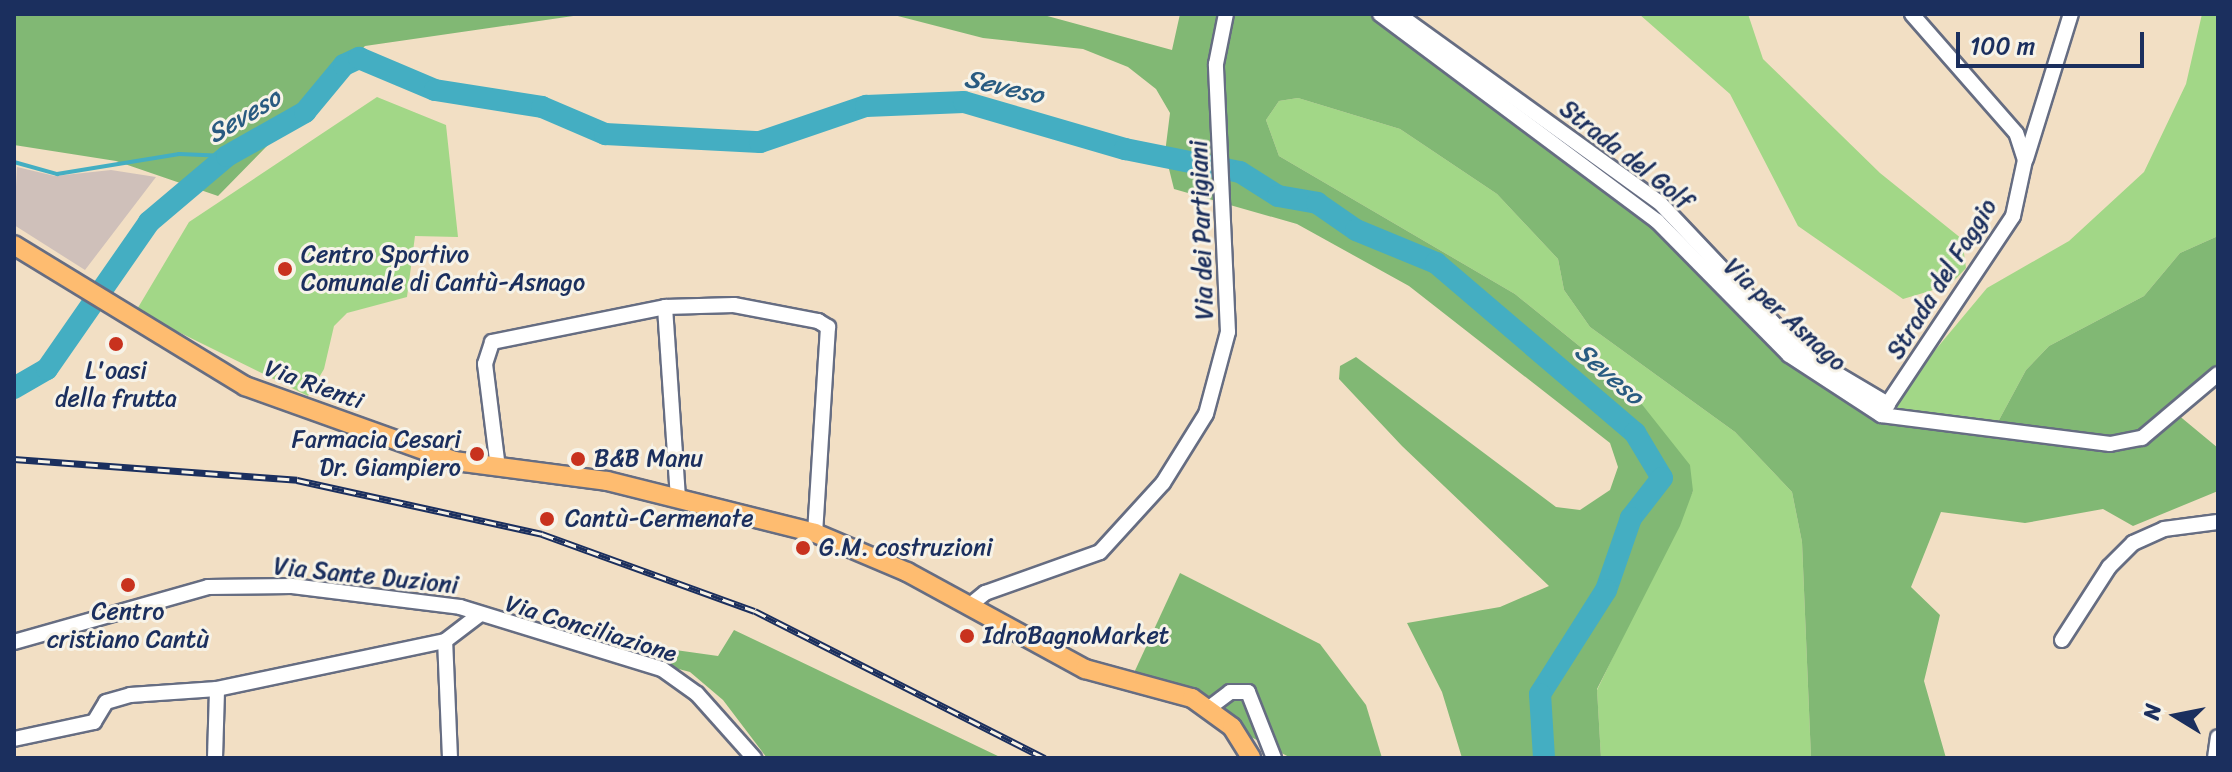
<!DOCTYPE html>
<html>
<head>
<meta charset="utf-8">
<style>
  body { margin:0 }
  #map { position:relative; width:2232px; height:772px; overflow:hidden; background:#f2dfc4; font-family:Sriracha,sans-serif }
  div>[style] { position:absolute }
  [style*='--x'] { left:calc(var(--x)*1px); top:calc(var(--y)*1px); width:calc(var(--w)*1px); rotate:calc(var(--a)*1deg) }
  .industrial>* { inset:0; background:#cfc0ba }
  .green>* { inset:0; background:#a2d787 }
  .forest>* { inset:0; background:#81b874 }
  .stream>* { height:4px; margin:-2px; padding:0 2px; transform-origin:2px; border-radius:2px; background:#44aec2 }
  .river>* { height:22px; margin:-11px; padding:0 11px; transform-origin:11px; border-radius:11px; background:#44aec2 }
  .roads { filter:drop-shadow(2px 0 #666d82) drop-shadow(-2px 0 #666d82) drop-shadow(0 2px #666d82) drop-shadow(0 -2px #666d82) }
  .minor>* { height:14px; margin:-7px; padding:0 7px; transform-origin:7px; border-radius:7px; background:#fff }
  .major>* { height:18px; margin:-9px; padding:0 9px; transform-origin:9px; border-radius:9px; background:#febc70 }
  .rail>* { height:7px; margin-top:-3.5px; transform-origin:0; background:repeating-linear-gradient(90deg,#f7f3e8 0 12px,#1b2f5e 0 24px); box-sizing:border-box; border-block:2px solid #1b2f5e }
  .dots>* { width:22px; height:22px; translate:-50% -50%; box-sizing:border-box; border:4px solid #f7f3e8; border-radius:50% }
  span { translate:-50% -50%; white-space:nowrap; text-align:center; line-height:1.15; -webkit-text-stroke:6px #f7f3e8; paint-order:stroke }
  .street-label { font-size:24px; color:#1b2f5e }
  .poi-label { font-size:24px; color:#1b2f5e }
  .left { translate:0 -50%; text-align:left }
  .right { translate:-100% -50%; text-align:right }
  .water-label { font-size:26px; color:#295b81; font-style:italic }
  .frame { position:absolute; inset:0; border:16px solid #1b2f5e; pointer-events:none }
  .north { position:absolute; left:2136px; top:676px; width:80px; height:80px; -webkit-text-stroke:6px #f7f3e8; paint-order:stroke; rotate:280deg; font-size:22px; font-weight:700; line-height:32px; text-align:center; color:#1b2f5e }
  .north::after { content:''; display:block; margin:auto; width:28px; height:36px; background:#1b2f5e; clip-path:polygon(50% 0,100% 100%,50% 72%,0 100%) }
  .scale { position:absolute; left:1956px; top:32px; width:188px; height:36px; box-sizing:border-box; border:4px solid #1b2f5e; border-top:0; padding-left:10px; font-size:24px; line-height:28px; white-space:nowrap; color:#1b2f5e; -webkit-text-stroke:6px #f7f3e8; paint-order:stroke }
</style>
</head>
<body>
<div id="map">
  <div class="industrial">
    <i style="clip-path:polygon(17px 167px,55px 176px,111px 170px,156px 177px,85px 270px,14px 225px)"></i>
  </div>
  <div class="green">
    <i style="clip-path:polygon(1639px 14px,1748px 14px,1763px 59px,1880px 173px,1962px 239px,1966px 268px,1950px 285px,1903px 299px,1798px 226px,1730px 94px)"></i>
    <i style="clip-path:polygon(2202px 14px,2218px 14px,2218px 236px,2180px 253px,2144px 296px,2049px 346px,2026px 370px,1992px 433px,1881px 415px,1987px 288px,2069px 241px,2144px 172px,2186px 84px)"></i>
    <i style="clip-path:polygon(377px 97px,446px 125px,458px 237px,415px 236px,407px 297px,347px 313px,334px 326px,324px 369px,308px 396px,136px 311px,189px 222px)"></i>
    <i style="clip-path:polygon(1298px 98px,1400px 129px,1497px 194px,1558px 259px,1564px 290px,1590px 327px,1735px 432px,1792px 492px,1802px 542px,1811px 758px,1601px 758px,1597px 690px,1693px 491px,1625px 383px,1515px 294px,1279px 156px,1266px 120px,1279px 101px)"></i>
  </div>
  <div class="forest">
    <i style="clip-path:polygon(14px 14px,587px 14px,365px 46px,218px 196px,116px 161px,14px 145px)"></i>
    <i style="clip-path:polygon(890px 14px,1040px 14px,1172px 50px,1180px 14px,1380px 14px,1657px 221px,1881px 415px,1992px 433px,2026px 370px,2049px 346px,2144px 296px,2180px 253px,2218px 236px,2218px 374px,2177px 414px,2218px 448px,2218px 491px,2133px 526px,2103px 509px,2025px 523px,1941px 512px,1911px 587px,1940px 615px,1924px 681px,1946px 758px,1811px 758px,1802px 542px,1792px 492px,1735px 432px,1590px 327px,1564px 290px,1558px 259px,1497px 194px,1400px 129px,1298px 98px,1279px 101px,1266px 120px,1279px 156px,1515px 294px,1625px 383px,1690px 465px,1693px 491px,1680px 526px,1597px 689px,1601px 758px,1462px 758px,1442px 692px,1407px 623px,1500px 607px,1549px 586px,1402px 446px,1339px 379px,1340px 366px,1356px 357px,1556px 507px,1580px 510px,1610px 490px,1618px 467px,1610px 443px,1409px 286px,1297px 224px,1174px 189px,1165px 153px,1170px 113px,1156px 89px,1128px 67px,1083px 49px,983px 38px)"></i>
    <i style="clip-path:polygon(1180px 573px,1320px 644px,1366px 705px,1382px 758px,1291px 758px,1133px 675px)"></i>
    <i style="clip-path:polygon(578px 622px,583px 637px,718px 656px,734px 630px,1002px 758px,767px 758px,723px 700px,690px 672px,581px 643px)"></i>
  </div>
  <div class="stream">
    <i style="--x:14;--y:162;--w:45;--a:15.6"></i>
    <i style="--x:57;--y:174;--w:124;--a:-9.3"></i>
    <i style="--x:179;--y:154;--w:48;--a:2.4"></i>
  </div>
  <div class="river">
    <i style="--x:14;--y:388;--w:38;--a:-30"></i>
    <i style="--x:47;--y:369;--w:179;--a:-55.2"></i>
    <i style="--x:149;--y:222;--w:102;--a:-40.2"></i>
    <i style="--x:227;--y:156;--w:90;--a:-29.4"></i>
    <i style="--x:305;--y:112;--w:61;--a:-50.3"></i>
    <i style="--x:344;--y:65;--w:17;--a:-25"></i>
    <i style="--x:359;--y:58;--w:82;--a:22.8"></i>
    <i style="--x:435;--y:90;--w:108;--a:9"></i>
    <i style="--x:542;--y:107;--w:69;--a:23.2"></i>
    <i style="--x:605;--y:134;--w:155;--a:3"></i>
    <i style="--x:760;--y:142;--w:112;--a:-18.8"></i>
    <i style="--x:866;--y:106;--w:98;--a:-2.3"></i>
    <i style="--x:964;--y:102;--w:168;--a:16.3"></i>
    <i style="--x:1125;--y:149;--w:117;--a:11.3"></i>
    <i style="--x:1240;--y:172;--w:45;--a:32.3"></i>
    <i style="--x:1278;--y:196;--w:40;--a:10"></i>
    <i style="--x:1317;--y:203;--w:47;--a:34.7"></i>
    <i style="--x:1356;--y:230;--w:87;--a:22.4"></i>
    <i style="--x:1436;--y:263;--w:262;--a:40.5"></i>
    <i style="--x:1635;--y:433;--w:52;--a:59"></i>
    <i style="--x:1662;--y:478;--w:51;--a:127.8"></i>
    <i style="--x:1631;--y:518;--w:76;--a:109.1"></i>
    <i style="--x:1606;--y:590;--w:123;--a:122.4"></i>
    <i style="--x:1540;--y:694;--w:64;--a:86.4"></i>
  </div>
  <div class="roads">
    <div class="minor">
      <i style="--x:1380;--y:14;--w:346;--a:36.8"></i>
      <i style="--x:1657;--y:221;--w:188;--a:45.4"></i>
      <i style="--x:1789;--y:355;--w:110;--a:33.1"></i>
      <i style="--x:1881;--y:415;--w:231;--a:7.2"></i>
      <i style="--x:2110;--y:444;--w:33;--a:-11"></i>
      <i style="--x:2142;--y:438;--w:99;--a:-40.1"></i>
      <i style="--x:1398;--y:14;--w:322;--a:35.8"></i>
      <i style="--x:1659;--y:202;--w:175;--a:46.6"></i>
      <i style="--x:1779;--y:329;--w:56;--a:39.9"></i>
      <i style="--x:1822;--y:365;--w:77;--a:30.6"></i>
      <i style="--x:2026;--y:159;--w:152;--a:-72.8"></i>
      <i style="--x:1883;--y:411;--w:234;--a:-56.3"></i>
      <i style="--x:2013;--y:216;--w:57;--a:-77.9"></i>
      <i style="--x:2025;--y:160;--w:28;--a:-108"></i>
      <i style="--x:2016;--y:133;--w:158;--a:-131.2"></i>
      <i style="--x:498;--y:468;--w:105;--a:-97.1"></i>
      <i style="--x:485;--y:364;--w:23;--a:-72"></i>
      <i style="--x:492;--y:342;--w:177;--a:-11.4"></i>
      <i style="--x:678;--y:498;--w:191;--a:-93.9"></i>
      <i style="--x:665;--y:307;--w:69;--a:-1.7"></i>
      <i style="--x:734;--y:305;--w:86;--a:10.8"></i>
      <i style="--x:818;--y:321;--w:12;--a:31"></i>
      <i style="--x:828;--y:327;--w:206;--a:93.6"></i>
      <i style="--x:969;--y:606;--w:21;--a:-39"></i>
      <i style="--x:985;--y:593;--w:122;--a:-19.6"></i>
      <i style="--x:1100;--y:552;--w:93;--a:-47.6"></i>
      <i style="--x:1163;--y:483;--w:81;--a:-58.1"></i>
      <i style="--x:1206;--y:414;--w:85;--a:-75"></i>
      <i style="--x:1228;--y:332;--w:268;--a:-92.6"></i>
      <i style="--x:1216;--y:64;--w:51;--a:-78.7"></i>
      <i style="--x:2062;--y:640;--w:87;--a:-57.2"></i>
      <i style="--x:2109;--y:567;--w:34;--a:-45"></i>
      <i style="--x:2133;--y:543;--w:34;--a:-24"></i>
      <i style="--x:2164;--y:529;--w:54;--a:-7.4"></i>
      <i style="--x:14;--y:642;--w:202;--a:-15.8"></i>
      <i style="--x:208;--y:587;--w:84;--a:-0.7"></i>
      <i style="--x:292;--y:586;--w:169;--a:7.1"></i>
      <i style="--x:460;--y:607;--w:211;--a:17.1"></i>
      <i style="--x:662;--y:669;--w:43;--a:35.5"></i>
      <i style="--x:697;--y:694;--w:86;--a:48.3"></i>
      <i style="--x:1209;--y:708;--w:26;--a:-37"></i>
      <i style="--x:1230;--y:692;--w:18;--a:0"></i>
      <i style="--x:1248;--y:692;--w:71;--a:68.5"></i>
      <i style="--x:14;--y:739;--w:82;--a:-12"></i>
      <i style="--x:94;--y:722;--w:23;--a:-59"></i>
      <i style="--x:106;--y:702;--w:25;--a:-16"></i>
      <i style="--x:130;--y:695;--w:87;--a:-3.9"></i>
      <i style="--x:217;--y:689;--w:233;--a:-11.9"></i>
      <i style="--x:215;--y:758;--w:69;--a:-88.3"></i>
      <i style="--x:450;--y:758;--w:117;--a:-92.4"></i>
      <i style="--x:445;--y:641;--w:43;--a:-37.4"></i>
      <i style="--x:2215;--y:758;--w:21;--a:-82"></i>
    </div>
    <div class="major">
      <i style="--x:14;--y:245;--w:271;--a:31.4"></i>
      <i style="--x:245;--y:386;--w:223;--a:19.7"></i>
      <i style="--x:455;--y:461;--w:153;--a:7.5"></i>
      <i style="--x:607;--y:481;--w:214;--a:14"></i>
      <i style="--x:815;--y:533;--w:100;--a:23"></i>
      <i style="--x:907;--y:572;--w:203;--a:28.6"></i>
      <i style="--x:1085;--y:669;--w:111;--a:15.2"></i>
      <i style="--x:1192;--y:698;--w:49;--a:35.9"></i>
      <i style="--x:1232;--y:727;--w:36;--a:58"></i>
    </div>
  </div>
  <div class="rail">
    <i style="--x:14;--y:459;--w:284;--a:4.2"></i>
    <i style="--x:297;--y:480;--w:251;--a:12.4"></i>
    <i style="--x:542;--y:534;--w:226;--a:19.9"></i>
    <i style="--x:755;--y:611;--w:325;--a:26.9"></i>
  </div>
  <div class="dots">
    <i style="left:285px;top:269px;background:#c8321e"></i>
    <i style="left:116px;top:344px;background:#c8321e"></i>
    <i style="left:477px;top:454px;background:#c8321e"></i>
    <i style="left:578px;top:459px;background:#c8321e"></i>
    <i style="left:547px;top:519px;background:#c8321e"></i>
    <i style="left:803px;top:548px;background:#c8321e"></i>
    <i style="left:128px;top:585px;background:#c8321e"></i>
    <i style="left:967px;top:636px;background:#c8321e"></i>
  </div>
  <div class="street-label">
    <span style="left:1626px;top:155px;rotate:38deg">Strada del Golf</span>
    <span style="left:1202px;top:230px;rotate:-92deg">Via dei Partigiani</span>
    <span style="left:1942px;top:279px;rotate:-58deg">Strada del Faggio</span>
    <span style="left:1785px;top:315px;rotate:42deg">Via per Asnago</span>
    <span style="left:314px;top:385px;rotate:20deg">Via Rienti</span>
    <span style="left:366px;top:576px;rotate:6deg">Via Sante Duzioni</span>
    <span style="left:591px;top:629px;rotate:17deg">Via Conciliazione</span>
  </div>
  <div class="poi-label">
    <span class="left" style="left:301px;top:269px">Centro Sportivo<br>Comunale di Cantù-Asnago</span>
    <span style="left:116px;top:385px">L'oasi<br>della frutta</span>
    <span class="right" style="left:461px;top:454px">Farmacia Cesari<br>Dr. Giampiero</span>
    <span class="left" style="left:594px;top:459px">B&amp;B Manu</span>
    <span class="left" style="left:565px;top:519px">Cantù-Cermenate</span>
    <span class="left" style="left:819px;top:548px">G.M. costruzioni</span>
    <span style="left:128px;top:626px">Centro<br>cristiano Cantù</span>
    <span class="left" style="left:983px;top:636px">IdroBagnoMarket</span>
  </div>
  <div class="water-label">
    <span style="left:1004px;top:87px;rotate:13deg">Seveso</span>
    <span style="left:244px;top:116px;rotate:-31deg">Seveso</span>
    <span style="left:1609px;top:374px;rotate:41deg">Seveso</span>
  </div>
  <div class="frame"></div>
  <div class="north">N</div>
  <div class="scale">100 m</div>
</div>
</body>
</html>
